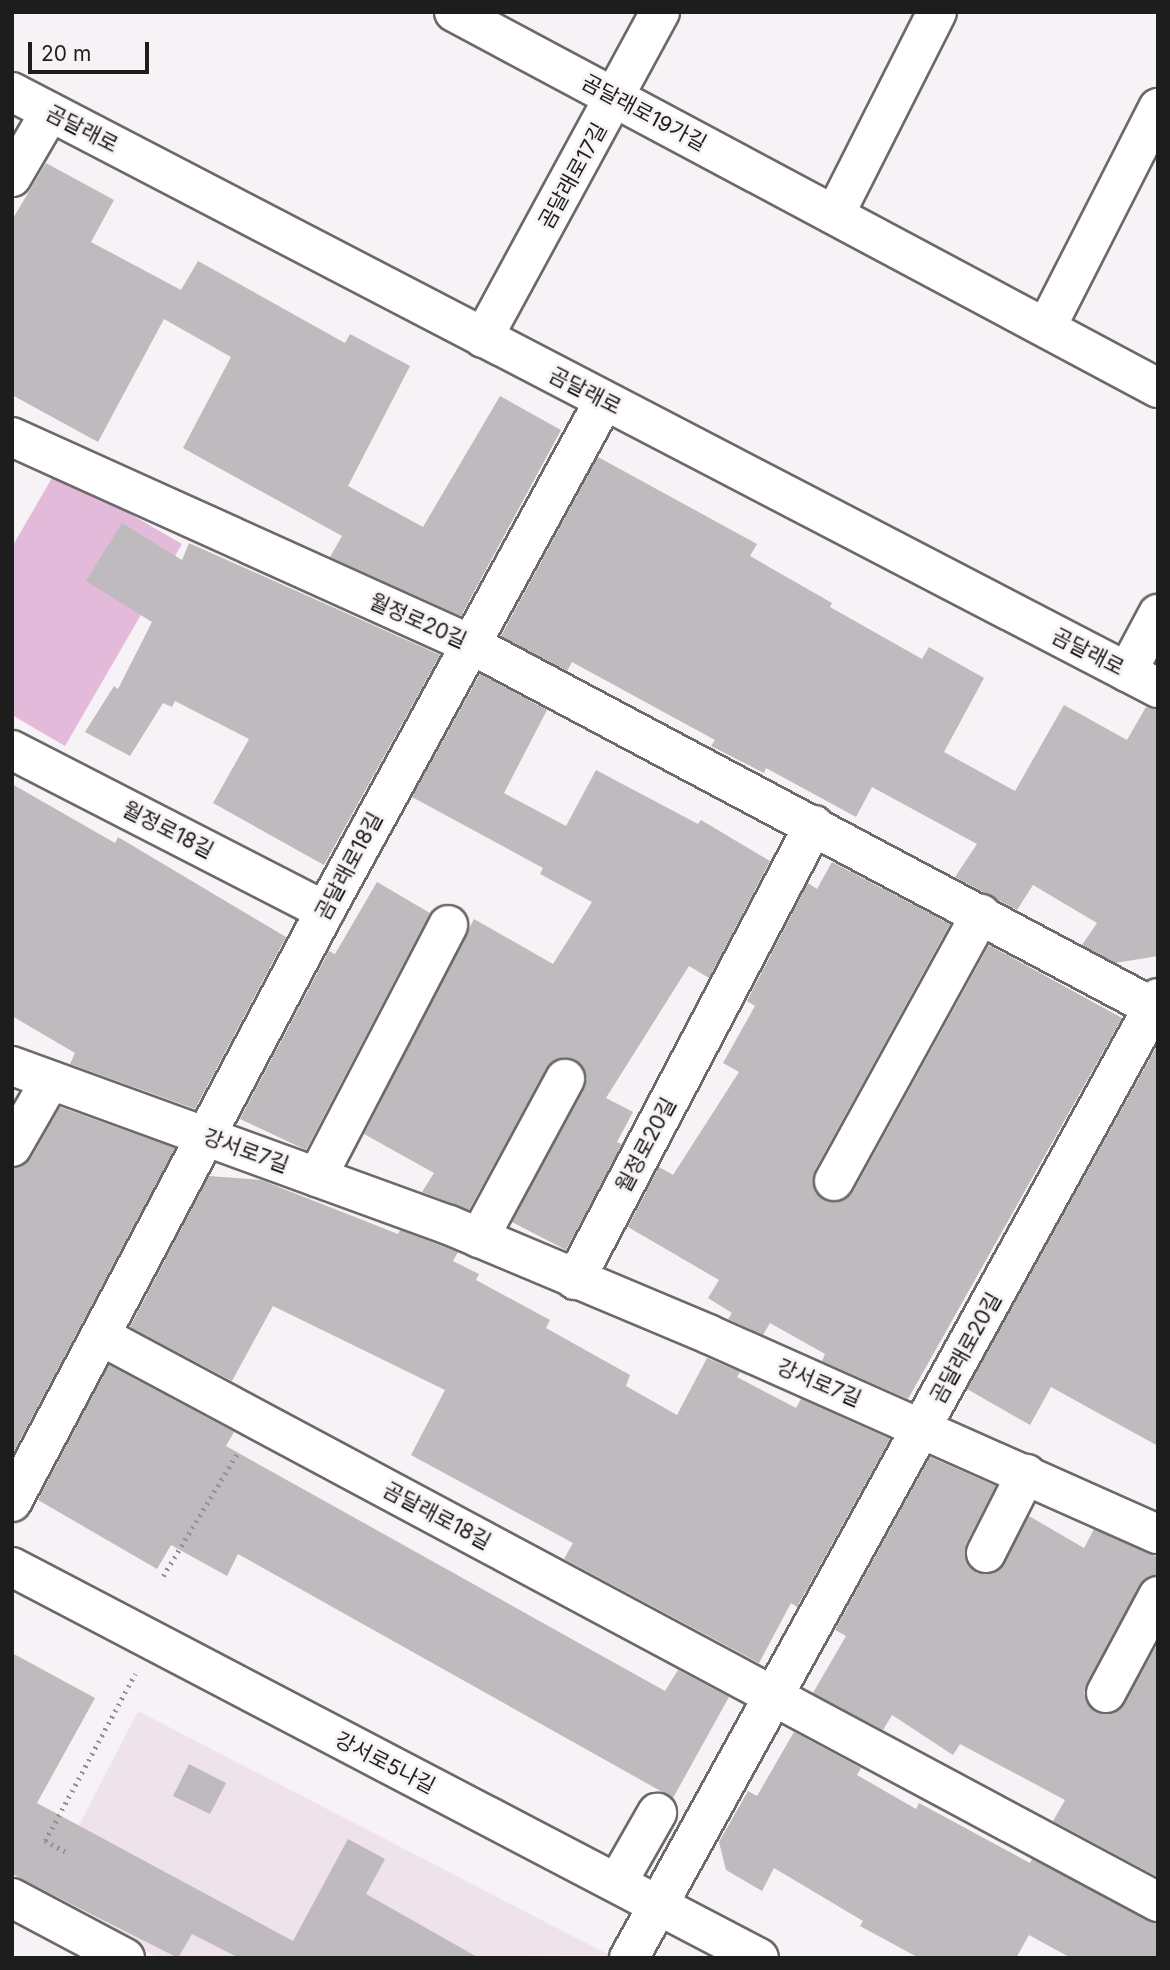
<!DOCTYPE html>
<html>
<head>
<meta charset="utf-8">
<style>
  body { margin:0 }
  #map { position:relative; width:1170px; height:1970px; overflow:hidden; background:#f6f2f5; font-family:Inter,"Noto Sans KR",sans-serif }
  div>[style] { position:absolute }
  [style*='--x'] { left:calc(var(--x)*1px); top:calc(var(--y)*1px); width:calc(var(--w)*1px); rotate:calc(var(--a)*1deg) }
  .built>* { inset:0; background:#eee3eb }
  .green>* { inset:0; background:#e3bada }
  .building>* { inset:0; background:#bebabd }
  .path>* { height:4.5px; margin-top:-2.25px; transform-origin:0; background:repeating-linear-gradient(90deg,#949194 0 2px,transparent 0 7px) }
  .roads { filter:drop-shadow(2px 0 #6c686b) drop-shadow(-2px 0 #6c686b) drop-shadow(0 2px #6c686b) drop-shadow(0 -2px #6c686b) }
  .minor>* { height:38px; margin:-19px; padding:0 19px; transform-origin:19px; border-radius:19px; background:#fff }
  span { translate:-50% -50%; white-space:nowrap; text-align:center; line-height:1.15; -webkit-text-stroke:5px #f6f2f5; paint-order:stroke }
  .street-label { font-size:21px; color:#1e1d1e }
  .frame { position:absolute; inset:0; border:14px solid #1e1d1e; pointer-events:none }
  .scale { position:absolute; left:28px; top:42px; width:121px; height:32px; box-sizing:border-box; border:4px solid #1e1d1e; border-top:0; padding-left:9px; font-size:21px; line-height:24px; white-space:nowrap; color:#1e1d1e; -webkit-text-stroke:5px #f6f2f5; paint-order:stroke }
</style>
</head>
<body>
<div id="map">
  <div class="built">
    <i style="clip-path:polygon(138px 1711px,609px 1955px,159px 1958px,42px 1897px)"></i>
  </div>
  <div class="green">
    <i style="clip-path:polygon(56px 471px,182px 544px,65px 746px,12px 715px,12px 547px)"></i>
  </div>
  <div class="building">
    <i style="clip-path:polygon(46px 163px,114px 200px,91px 242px,181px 290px,198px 261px,345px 343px,350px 334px,410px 366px,348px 486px,423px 527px,500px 396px,561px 430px,461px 616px,330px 557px,342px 536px,183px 448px,231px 357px,164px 319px,98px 442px,12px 395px,12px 220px)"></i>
    <i style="clip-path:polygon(598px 457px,757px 544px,750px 556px,832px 603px,830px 607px,922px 659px,929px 647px,984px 678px,944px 752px,1015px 791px,1064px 705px,1127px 740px,1146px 707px,1158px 710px,1158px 956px,1115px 963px,1082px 945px,1097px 923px,1033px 885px,1017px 910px,955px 877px,977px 844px,872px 787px,856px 817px,766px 768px,764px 773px,711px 746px,715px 740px,572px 662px,567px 671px,501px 636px)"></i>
    <i style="clip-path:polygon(122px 523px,182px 560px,189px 543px,440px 655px,324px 865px,213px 803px,249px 739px,175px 701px,172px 707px,163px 703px,130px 756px,85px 732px,114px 686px,118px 689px,152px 622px,86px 581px)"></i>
    <i style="clip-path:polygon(480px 674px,547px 710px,504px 793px,566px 826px,596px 770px,698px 824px,701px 820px,770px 861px,709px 978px,689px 966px,606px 1098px,633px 1112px,617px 1142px,622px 1144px,566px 1250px,512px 1222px,584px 1089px,587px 1078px,576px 1060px,564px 1057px,546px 1069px,469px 1210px,422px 1192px,434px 1173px,364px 1134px,474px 919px,553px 964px,592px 902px,540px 874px,543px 868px,412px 797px)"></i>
    <i style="clip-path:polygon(12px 784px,115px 843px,118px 837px,286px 937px,195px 1109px,70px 1064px,75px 1053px,12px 1016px)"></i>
    <i style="clip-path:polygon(832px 862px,950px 924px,815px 1170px,815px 1192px,824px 1200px,845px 1200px,853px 1192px,989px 945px,1122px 1018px,908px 1399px,822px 1361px,825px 1354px,770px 1323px,763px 1335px,728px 1319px,732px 1313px,708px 1298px,719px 1280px,628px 1227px,659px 1167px,673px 1175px,739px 1072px,723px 1063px,755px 1006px,747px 1001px,808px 883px,817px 889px)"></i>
    <i style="clip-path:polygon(377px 882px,430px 913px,306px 1150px,240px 1119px,329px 951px,335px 954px)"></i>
    <i style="clip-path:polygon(1158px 1044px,1158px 1446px,1051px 1387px,1030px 1425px,967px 1389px)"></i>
    <i style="clip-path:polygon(60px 1107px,175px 1148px,12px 1455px,12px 1169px,31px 1158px)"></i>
    <i style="clip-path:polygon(209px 1176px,261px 1180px,398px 1234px,400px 1230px,458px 1252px,453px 1261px,479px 1274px,476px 1280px,550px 1320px,546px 1328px,630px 1375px,626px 1386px,677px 1415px,707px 1358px,740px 1372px,737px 1377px,796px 1408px,801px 1399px,890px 1439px,797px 1607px,791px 1603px,759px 1663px,564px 1559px,573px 1543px,411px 1455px,445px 1390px,273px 1306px,232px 1381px,130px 1327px)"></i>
    <i style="clip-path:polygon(109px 1365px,234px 1432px,226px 1446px,665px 1691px,678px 1670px,729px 1697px,673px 1798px,238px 1554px,227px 1576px,171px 1545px,157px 1569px,38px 1500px)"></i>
    <i style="clip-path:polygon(930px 1457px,996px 1486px,966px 1544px,967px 1564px,977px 1573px,998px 1571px,1029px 1516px,1084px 1548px,1094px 1529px,1158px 1557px,1158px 1574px,1139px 1586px,1084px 1693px,1095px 1712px,1118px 1711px,1158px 1643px,1158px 1877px,1053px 1821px,1065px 1800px,960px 1744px,953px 1755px,892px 1715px,883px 1730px,813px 1693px,846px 1636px,835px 1630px)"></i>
    <i style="clip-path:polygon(12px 1653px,95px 1698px,37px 1803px,293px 1941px,348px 1839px,385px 1859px,366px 1894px,479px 1958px,239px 1958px,192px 1934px,178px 1958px,12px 1874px)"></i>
    <i style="clip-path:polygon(794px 1732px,861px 1768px,857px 1775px,916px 1809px,919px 1803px,1030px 1863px,1032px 1859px,1158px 1924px,1158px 1958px,1071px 1958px,1029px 1935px,1016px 1958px,919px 1958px,860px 1926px,863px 1921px,774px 1868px,762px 1891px,726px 1870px,719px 1842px,748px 1791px,757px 1796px)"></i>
    <i style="clip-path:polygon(189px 1764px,226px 1783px,210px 1814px,173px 1796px)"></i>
  </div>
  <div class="path">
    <i style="--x:163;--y:1576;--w:143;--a:-58.8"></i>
    <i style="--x:65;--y:1852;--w:23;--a:-151"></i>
    <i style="--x:45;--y:1841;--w:190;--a:-61.7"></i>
  </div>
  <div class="roads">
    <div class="minor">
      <i style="--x:454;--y:12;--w:798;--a:28.11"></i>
      <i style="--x:12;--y:92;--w:1292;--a:27.48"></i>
      <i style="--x:12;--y:177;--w:75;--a:-59.7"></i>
      <i style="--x:835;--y:214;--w:226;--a:-63.2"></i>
      <i style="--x:1047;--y:326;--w:245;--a:-63"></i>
      <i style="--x:483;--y:338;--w:371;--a:-61.5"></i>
      <i style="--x:12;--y:437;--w:503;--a:24.32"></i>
      <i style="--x:470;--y:644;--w:779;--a:28.01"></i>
      <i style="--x:1127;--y:672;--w:66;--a:-61.9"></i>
      <i style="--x:12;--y:750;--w:352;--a:27.2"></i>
      <i style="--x:12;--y:1066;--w:465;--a:20"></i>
      <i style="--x:449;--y:1225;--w:281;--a:22.8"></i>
      <i style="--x:708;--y:1334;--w:492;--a:24"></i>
      <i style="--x:12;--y:1147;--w:76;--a:-60.1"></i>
      <i style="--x:317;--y:1177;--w:284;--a:-62.5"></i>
      <i style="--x:834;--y:1181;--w:305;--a:-61.2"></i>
      <i style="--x:479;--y:1238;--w:181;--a:-61.6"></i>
      <i style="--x:575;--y:1280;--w:514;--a:-62.29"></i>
      <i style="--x:101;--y:1336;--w:1199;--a:28.17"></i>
      <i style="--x:12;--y:1502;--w:669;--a:-62.09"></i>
      <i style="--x:325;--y:911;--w:581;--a:-61.32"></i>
      <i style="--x:986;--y:1553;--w:89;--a:-63.1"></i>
      <i style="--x:12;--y:1567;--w:843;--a:27.63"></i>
      <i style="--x:1106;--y:1693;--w:110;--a:-61.8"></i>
      <i style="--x:617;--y:1883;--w:81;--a:-60.3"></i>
      <i style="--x:12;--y:1898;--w:128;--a:28"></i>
      <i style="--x:629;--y:1958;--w:1096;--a:-61.14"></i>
    </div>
  </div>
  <div class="street-label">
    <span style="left:644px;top:113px;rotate:28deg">곰달래로19가길</span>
    <span style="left:82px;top:129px;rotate:27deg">곰달래로</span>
    <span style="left:573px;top:176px;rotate:-61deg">곰달래로17길</span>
    <span style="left:585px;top:391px;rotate:27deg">곰달래로</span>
    <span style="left:418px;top:621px;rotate:24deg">월정로20길</span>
    <span style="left:1088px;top:652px;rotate:27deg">곰달래로</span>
    <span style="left:168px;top:830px;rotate:27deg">월정로18길</span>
    <span style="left:349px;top:866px;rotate:-62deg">곰달래로18길</span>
    <span style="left:646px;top:1145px;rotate:-62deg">월정로20길</span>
    <span style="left:246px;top:1151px;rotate:20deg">강서로7길</span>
    <span style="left:966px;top:1348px;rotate:-61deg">곰달래로20길</span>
    <span style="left:819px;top:1383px;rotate:23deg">강서로7길</span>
    <span style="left:437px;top:1516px;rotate:28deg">곰달래로18길</span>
    <span style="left:385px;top:1763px;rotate:27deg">강서로5나길</span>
  </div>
  <div class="frame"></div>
  <div class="scale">20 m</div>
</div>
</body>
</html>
